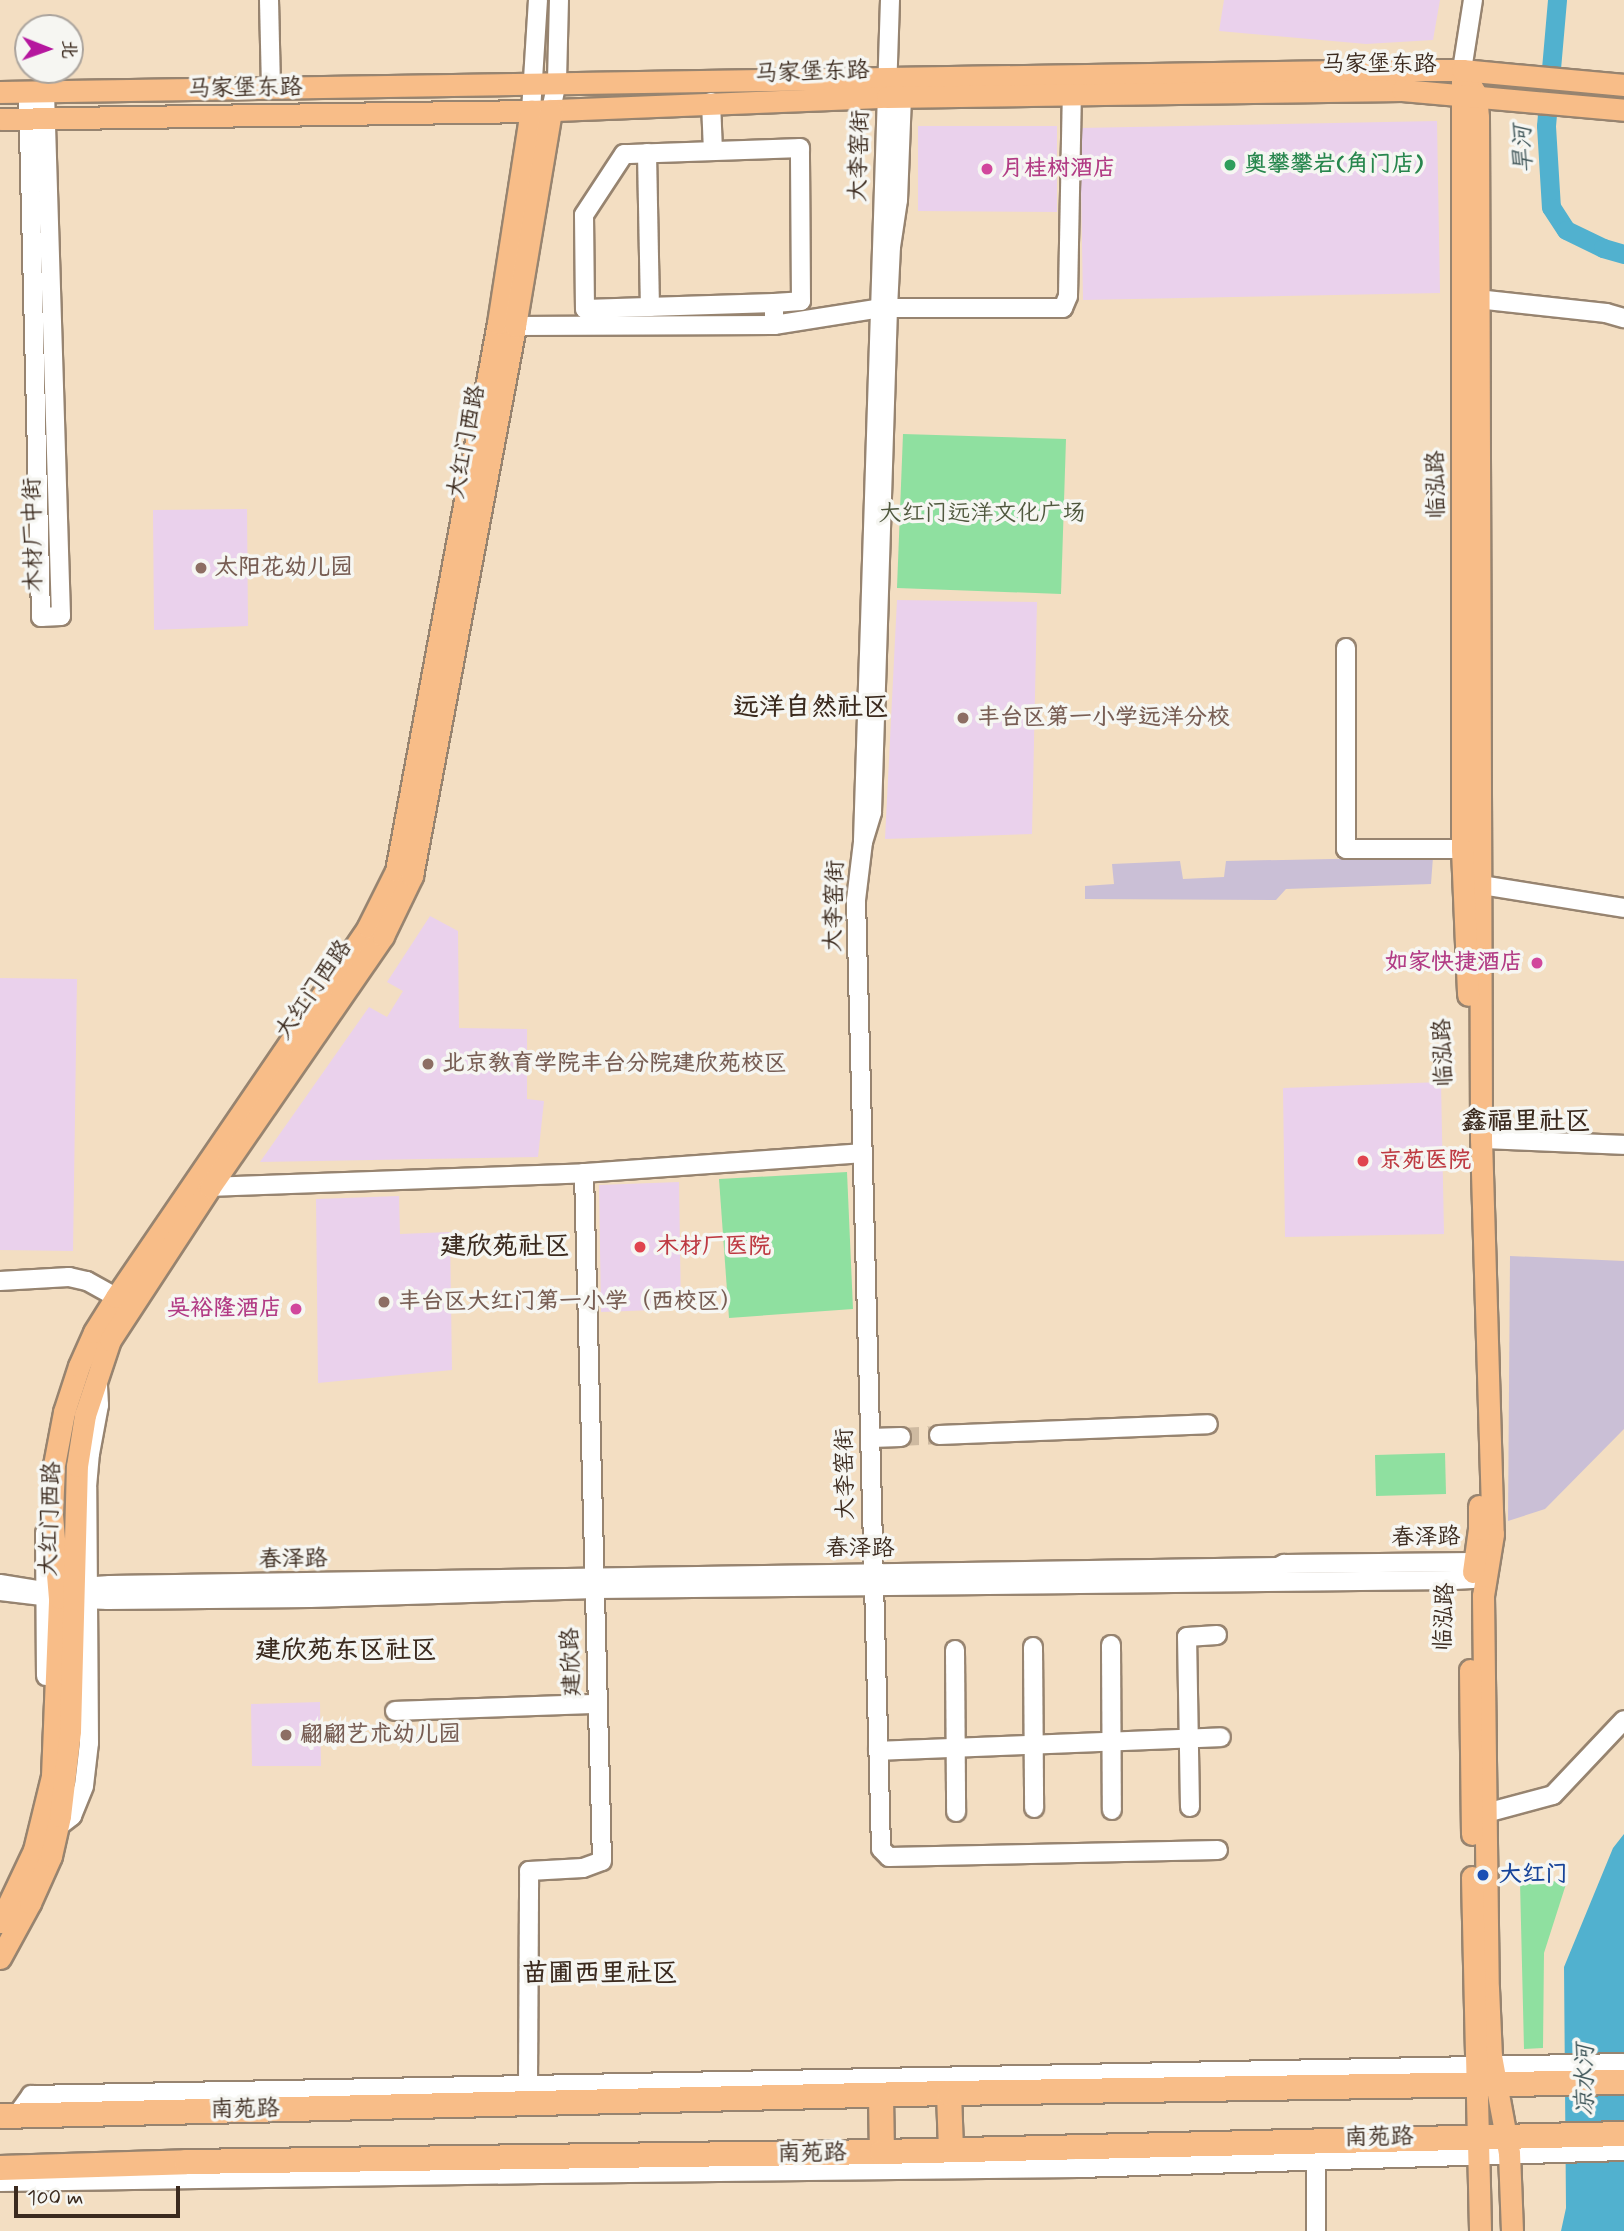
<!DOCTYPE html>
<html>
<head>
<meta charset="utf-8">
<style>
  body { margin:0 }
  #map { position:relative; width:1624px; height:2231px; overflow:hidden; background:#f3dec2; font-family:Mynerve,"LXGW WenKai TC",sans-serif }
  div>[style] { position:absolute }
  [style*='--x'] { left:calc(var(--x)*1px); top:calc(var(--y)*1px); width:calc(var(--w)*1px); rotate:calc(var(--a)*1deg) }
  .built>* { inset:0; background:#ead1ec }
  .industrial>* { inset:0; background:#cabfd6 }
  .green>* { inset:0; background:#8fe0a0 }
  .water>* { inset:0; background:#51b1cf }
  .river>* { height:19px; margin:-9.5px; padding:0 9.5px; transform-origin:9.5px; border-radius:9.5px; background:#51b1cf }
  .minor-tunnel>* { height:18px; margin-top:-9px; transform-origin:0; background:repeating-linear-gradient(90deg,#cebaa1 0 18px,transparent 0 27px) }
  .roads { filter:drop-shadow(2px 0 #978470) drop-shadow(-2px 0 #978470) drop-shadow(0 2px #978470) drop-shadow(0 -2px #978470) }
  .minor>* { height:18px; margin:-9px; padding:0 9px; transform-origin:9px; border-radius:9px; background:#fff }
  .major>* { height:21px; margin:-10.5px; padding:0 10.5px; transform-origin:10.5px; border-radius:10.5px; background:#f8bd88 }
  .highway>* { height:24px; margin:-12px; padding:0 12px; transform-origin:12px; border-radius:12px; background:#f8bd88 }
  .dots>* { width:19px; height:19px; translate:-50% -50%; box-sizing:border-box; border:4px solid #f6f6f2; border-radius:50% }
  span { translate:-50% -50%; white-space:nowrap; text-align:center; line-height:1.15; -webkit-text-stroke:7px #f6f6f2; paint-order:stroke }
  .street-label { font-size:23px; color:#3b2a1e }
  .leisure-label { font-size:23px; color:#27864d; font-weight:700 }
  .left { translate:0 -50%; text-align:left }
  .hotel-label { font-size:23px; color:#b23c85; font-weight:700 }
  .right { translate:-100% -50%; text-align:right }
  .park-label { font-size:23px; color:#50583e }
  .education-label { font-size:23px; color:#785e54; font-weight:700 }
  .health-label { font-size:23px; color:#be3a42; font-weight:700 }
  .transit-label { font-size:23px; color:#164399; font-weight:700 }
  .water-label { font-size:24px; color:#43595c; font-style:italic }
  .quarter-label { font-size:26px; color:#3b2a1e; font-weight:700 }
  .north { position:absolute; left:14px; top:14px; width:70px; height:70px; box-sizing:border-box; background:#f6f6f2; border:2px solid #aba49d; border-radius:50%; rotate:91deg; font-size:19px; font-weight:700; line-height:28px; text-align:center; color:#3b2a1e }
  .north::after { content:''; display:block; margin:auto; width:24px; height:32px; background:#b5179e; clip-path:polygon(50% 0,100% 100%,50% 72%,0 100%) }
  .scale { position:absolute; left:14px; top:2186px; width:166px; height:32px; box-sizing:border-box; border:4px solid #3b2a1e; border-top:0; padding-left:9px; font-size:21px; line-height:24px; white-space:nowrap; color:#3b2a1e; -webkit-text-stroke:5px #f6f6f2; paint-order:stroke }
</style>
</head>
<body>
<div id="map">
  <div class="built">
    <i style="clip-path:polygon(1224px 0,1440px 0,1433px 40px,1366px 44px,1219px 31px)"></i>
    <i style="clip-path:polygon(1437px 121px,1440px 293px,1083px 300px,1080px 128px)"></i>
    <i style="clip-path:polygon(918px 126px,1057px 126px,1057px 212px,918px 211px)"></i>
    <i style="clip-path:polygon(247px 509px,248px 626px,154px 630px,153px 510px)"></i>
    <i style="clip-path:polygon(897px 600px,1037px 602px,1032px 834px,885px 839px)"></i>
    <i style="clip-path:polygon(430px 916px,458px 931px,459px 1028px,527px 1029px,527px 1099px,544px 1101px,538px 1157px,260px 1162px,369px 1007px,387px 1017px,403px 991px,387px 982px)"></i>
    <i style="clip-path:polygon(0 978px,77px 979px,73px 1251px,0 1250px)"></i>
    <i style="clip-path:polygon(1441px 1082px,1444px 1234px,1285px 1237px,1283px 1088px)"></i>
    <i style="clip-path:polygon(679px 1182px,681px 1309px,601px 1312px,599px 1185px)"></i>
    <i style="clip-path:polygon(399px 1196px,400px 1234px,450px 1232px,452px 1370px,318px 1383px,316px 1199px)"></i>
    <i style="clip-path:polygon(320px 1702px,321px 1766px,252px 1766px,251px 1704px)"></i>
  </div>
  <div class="industrial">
    <i style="clip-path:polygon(1433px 857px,1431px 884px,1286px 889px,1276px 900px,1085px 899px,1085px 886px,1114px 884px,1112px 864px,1180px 861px,1183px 879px,1224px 877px,1226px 861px)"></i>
    <i style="clip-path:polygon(1510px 1256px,1624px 1261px,1624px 1429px,1545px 1509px,1508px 1521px)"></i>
  </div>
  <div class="green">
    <i style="clip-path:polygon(903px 434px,1066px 439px,1061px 594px,897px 588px)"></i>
    <i style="clip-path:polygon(847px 1172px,853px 1309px,729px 1318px,719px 1179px)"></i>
    <i style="clip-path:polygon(1445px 1453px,1446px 1494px,1376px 1496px,1375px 1455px)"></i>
    <i style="clip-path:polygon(1567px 1881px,1544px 1953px,1543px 2048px,1524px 2049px,1520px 1882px)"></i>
  </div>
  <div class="water">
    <i style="clip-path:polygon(1624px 1834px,1624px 2231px,1561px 2231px,1566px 2208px,1564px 1967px,1613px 1848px)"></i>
  </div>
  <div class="river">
    <i style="--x:1557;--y:0;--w:126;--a:95"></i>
    <i style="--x:1546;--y:126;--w:81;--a:86.5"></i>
    <i style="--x:1551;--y:207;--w:27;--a:57"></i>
    <i style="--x:1566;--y:230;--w:41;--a:25.9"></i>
    <i style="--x:1603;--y:248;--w:22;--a:16"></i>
  </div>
  <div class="minor-tunnel">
    <i style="--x:901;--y:1437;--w:38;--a:-3"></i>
  </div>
  <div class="roads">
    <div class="minor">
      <i style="--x:269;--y:0;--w:86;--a:88.7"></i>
      <i style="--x:890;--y:0;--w:842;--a:91.84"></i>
      <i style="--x:863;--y:842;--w:31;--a:-73"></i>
      <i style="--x:872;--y:812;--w:504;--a:-88.18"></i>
      <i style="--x:888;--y:308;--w:61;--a:-87.2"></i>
      <i style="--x:891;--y:247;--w:48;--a:-81.5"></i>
      <i style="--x:898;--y:200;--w:103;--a:-87.8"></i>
      <i style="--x:902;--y:97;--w:12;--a:-125"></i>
      <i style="--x:1462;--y:70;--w:71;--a:-81.1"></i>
      <i style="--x:28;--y:91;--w:526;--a:88.58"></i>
      <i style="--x:41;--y:617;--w:20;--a:-3"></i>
      <i style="--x:61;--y:616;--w:525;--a:-91.75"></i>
      <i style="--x:711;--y:102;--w:49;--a:87.7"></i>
      <i style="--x:551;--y:110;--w:30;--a:-78"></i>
      <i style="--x:557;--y:81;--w:81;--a:-88.6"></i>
      <i style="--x:531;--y:111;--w:111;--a:-86.4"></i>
      <i style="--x:647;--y:153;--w:154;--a:88.9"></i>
      <i style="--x:1477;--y:299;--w:130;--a:6.2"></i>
      <i style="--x:1606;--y:313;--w:19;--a:16"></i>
      <i style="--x:774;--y:325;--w:22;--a:-90"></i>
      <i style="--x:774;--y:303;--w:27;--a:-4"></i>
      <i style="--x:801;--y:301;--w:153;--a:-90.4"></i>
      <i style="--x:800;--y:148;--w:176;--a:178"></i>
      <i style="--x:624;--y:154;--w:73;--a:123.3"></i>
      <i style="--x:584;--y:215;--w:94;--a:89.4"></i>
      <i style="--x:585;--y:309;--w:189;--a:-1.8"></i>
      <i style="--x:515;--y:326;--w:259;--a:-0.2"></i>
      <i style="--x:774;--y:325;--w:108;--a:-9"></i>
      <i style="--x:881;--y:308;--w:182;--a:0"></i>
      <i style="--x:1063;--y:308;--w:13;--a:-67"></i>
      <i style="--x:1068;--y:296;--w:202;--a:-88.9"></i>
      <i style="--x:1346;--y:648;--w:201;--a:90"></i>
      <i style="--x:1346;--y:849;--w:116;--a:0"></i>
      <i style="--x:863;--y:842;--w:58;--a:96.9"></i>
      <i style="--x:856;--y:900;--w:949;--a:88.49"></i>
      <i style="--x:881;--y:1849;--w:11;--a:45"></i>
      <i style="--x:889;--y:1857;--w:329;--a:-1.2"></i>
      <i style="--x:1482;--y:885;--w:144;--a:9.2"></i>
      <i style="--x:1481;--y:1139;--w:143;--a:2.4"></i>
      <i style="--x:210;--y:1187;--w:374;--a:-2.1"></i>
      <i style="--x:584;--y:1173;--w:279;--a:-4.1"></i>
      <i style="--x:0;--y:1281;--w:69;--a:-3.3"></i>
      <i style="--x:69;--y:1277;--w:18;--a:13"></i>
      <i style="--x:87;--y:1281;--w:33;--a:29"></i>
      <i style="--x:939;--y:1435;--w:269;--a:-2.3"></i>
      <i style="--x:871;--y:1438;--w:30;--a:-2"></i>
      <i style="--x:45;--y:1533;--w:143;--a:89.6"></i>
      <i style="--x:0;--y:1584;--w:39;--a:9"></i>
      <i style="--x:39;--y:1590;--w:71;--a:-4"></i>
      <i style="--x:110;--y:1585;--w:1168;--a:-0.88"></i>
      <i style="--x:1278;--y:1567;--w:7;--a:-27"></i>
      <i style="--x:1284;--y:1564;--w:190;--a:-0.6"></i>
      <i style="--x:1474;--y:1562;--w:17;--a:40"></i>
      <i style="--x:1487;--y:1573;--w:16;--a:158"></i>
      <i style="--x:1472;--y:1579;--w:18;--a:177"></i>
      <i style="--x:1454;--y:1580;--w:859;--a:179.4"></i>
      <i style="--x:595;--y:1589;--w:285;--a:178.2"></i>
      <i style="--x:310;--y:1598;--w:202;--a:179.4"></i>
      <i style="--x:108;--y:1600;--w:49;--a:-177.7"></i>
      <i style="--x:59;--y:1598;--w:59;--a:-173.2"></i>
      <i style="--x:1111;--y:1645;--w:165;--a:89.7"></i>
      <i style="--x:1033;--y:1647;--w:161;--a:89.6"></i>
      <i style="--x:955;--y:1650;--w:162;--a:89.6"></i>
      <i style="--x:395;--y:1711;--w:203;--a:-2"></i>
      <i style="--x:878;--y:1751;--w:343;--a:-2.3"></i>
      <i style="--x:1190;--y:1807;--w:170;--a:-91"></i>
      <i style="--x:1187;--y:1637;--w:30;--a:-4"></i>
      <i style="--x:1486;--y:1813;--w:69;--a:-15"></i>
      <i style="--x:1553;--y:1795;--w:103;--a:-46.6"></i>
      <i style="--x:58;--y:1827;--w:18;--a:-38"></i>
      <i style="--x:72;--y:1816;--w:32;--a:-68"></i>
      <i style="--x:84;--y:1786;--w:43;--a:-83.4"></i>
      <i style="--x:89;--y:1743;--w:256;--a:-90.4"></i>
      <i style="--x:87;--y:1487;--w:33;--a:-85"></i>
      <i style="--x:90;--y:1454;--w:50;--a:-79.6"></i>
      <i style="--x:99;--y:1405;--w:22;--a:-93"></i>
      <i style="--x:528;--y:2085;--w:214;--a:-89.7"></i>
      <i style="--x:529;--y:1871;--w:54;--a:-3.2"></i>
      <i style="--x:583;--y:1868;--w:20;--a:-20"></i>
      <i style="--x:602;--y:1861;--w:688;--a:-91.5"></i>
      <i style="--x:16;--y:2116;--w:26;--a:-54"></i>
      <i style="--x:31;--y:2095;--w:1593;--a:-1.15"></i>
      <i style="--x:1316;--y:2160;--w:71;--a:90"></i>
      <i style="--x:540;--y:2174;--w:539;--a:-0.64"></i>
      <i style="--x:1079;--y:2168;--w:545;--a:-1.79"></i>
      <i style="--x:0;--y:2182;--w:540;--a:-0.85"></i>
      <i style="--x:540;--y:2174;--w:9;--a:-27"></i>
    </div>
    <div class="major">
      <i style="--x:1462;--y:70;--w:28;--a:60"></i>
      <i style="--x:1476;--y:94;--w:23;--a:85"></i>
      <i style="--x:1478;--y:117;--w:1022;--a:89.83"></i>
      <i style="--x:1481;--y:1139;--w:395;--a:88.3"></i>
      <i style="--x:1493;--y:1534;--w:63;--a:99.2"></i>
      <i style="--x:1483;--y:1596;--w:392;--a:89.3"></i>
      <i style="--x:1488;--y:1988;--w:68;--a:87.5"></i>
      <i style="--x:1491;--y:2056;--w:99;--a:79.5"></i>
      <i style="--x:1509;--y:2153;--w:78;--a:87.8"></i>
      <i style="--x:1462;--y:70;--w:779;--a:90"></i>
      <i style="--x:1462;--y:849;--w:146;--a:87.6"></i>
      <i style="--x:0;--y:92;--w:1402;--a:-0.9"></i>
      <i style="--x:1402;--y:70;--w:60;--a:0"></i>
      <i style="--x:1462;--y:70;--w:163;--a:5.3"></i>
      <i style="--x:0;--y:119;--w:531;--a:-0.86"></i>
      <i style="--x:531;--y:111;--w:356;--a:-2.3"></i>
      <i style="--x:887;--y:97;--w:515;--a:-0.78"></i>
      <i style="--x:1402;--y:90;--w:223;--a:5.1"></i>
      <i style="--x:1473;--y:1572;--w:43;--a:-82.1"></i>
      <i style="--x:1479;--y:1529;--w:23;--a:-90"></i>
      <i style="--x:1470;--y:1670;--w:164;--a:89.3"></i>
      <i style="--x:1472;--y:1877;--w:354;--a:88.7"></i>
      <i style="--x:0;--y:1922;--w:80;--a:-64.7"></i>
      <i style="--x:34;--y:1850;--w:76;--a:-76.3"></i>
      <i style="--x:52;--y:1776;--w:178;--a:-87.7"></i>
      <i style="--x:59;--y:1598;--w:84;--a:-94.8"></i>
      <i style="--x:52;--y:1514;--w:49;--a:-87.7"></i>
      <i style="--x:54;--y:1465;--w:54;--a:-79.3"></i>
      <i style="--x:64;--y:1412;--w:48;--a:-71.9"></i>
      <i style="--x:79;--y:1366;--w:37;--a:-66"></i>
      <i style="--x:94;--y:1332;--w:41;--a:-57.8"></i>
      <i style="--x:116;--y:1297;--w:448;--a:-55.7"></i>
      <i style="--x:368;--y:927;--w:63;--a:-63.4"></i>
      <i style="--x:396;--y:871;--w:557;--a:-79.46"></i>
      <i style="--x:498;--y:323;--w:215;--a:-81.2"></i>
      <i style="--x:0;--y:1958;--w:63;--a:-61.4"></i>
      <i style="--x:30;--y:1903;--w:51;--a:-65.9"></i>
      <i style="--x:51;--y:1856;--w:41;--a:-77.3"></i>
      <i style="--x:60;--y:1816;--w:86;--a:-83.3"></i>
      <i style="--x:70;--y:1731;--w:265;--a:-88.5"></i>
      <i style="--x:77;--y:1466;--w:52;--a:-81.1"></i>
      <i style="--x:85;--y:1415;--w:79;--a:-71.6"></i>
      <i style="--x:110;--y:1340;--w:183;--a:-56.8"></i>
      <i style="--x:210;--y:1187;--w:305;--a:-55.4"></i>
      <i style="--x:383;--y:936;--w:67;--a:-64.2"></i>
      <i style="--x:412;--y:876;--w:560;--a:-79.39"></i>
      <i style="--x:515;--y:326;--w:219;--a:-80.5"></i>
    </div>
    <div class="highway">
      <i style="--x:949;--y:2093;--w:56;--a:88"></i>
      <i style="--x:881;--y:2097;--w:55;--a:89"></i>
      <i style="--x:0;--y:2116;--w:949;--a:-1.39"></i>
      <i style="--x:949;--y:2093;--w:675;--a:-0.93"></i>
      <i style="--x:0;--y:2168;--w:186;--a:-1.8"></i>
      <i style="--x:186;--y:2162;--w:696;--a:-0.82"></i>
      <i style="--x:882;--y:2152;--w:742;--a:-1.39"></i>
    </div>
  </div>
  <div class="dots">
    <i style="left:1230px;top:165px;background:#2e9e5b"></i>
    <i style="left:987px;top:169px;background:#d1479c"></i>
    <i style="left:201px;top:568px;background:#8d6e63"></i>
    <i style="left:963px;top:718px;background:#8d6e63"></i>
    <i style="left:1537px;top:963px;background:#d1479c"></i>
    <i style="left:428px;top:1064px;background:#8d6e63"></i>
    <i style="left:1363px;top:1161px;background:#e0444e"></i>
    <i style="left:640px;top:1247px;background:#e0444e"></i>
    <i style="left:384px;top:1302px;background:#8d6e63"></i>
    <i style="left:296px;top:1309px;background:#d1479c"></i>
    <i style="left:286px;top:1735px;background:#8d6e63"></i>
    <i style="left:1483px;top:1875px;background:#1a4fb4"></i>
  </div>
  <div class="street-label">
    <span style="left:1379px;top:65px">马家堡东路</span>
    <span style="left:812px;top:73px;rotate:-2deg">马家堡东路</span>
    <span style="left:245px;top:89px;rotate:-1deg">马家堡东路</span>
    <span style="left:860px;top:156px;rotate:-88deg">大李窑街</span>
    <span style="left:467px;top:442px;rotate:-79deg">大红门西路</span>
    <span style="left:1437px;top:485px;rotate:-91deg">临泓路</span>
    <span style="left:34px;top:535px;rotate:-91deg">木材厂中街</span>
    <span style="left:835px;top:906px;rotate:-88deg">大李窑街</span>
    <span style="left:314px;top:990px;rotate:-55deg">大红门西路</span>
    <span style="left:1444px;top:1053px;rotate:-92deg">临泓路</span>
    <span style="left:846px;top:1474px;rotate:-91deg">大李窑街</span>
    <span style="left:51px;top:1519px;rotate:-88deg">大红门西路</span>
    <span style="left:1426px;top:1538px;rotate:-1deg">春泽路</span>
    <span style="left:860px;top:1549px">春泽路</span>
    <span style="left:293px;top:1560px;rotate:-1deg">春泽路</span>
    <span style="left:1445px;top:1617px;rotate:-88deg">临泓路</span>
    <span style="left:572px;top:1662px;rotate:-92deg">建欣路</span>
    <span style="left:245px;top:2110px;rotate:-1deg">南苑路</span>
    <span style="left:1379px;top:2138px;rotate:-1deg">南苑路</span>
    <span style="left:812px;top:2154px;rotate:-1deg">南苑路</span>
  </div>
  <div class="leisure-label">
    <span class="left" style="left:1244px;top:165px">奥攀攀岩(角门店)</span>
  </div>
  <div class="hotel-label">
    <span class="left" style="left:1001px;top:169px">月桂树酒店</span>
    <span class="right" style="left:1523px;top:963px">如家快捷酒店</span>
    <span class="right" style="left:282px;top:1309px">吴裕隆酒店</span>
  </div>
  <div class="park-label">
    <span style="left:982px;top:514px">大红门远洋文化广场</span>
  </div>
  <div class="education-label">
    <span class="left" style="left:215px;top:568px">太阳花幼儿园</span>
    <span class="left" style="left:977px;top:718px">丰台区第一小学远洋分校</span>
    <span class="left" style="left:442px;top:1064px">北京教育学院丰台分院建欣苑校区</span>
    <span class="left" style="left:398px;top:1302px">丰台区大红门第一小学（西校区）</span>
    <span class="left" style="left:300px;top:1735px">翩翩艺术幼儿园</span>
  </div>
  <div class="health-label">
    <span class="left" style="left:1379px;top:1161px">京苑医院</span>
    <span class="left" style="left:656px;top:1247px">木材厂医院</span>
  </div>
  <div class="transit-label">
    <span class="left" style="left:1499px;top:1875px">大红门</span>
  </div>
  <div class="water-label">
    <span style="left:1524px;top:149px;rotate:-92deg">旱河</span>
    <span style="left:1586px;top:2080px;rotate:-90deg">凉水河</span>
  </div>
  <div class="quarter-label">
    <span style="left:811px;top:709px">远洋自然社区</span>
    <span style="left:1526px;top:1123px">鑫福里社区</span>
    <span style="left:505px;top:1248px">建欣苑社区</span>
    <span style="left:346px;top:1652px">建欣苑东区社区</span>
    <span style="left:600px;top:1975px">苗圃西里社区</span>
  </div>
  <div class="north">北</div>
  <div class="scale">100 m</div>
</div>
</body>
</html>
